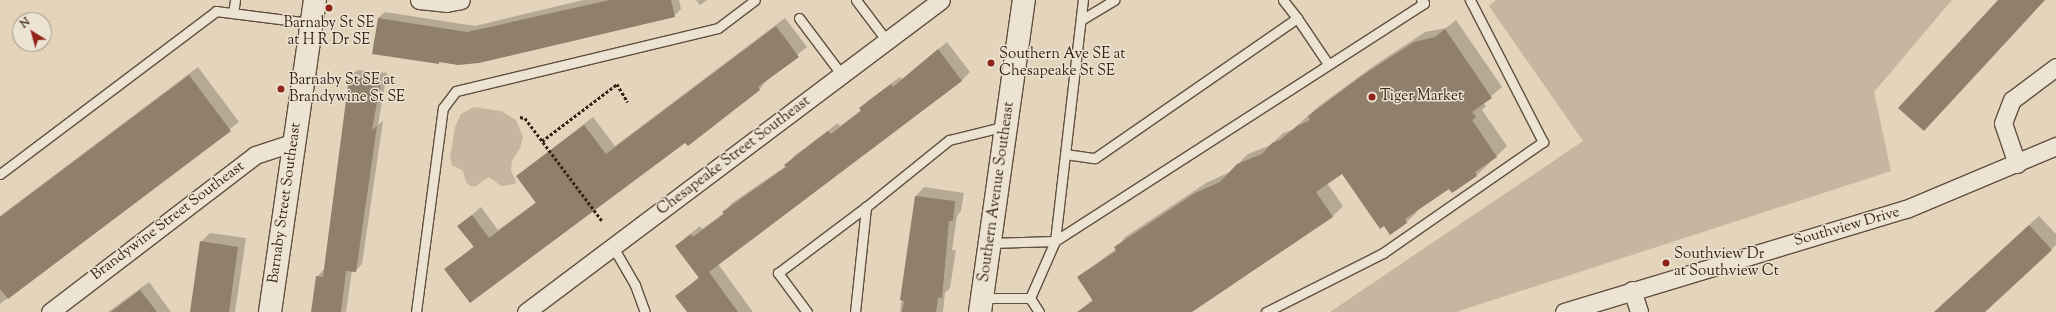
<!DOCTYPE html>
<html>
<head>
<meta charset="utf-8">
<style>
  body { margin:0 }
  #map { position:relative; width:2056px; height:312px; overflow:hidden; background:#e3d4bb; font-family:"Sorts Mill Goudy",serif }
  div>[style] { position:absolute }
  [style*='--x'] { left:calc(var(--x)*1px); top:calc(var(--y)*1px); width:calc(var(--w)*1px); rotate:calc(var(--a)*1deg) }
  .green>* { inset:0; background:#c6b69f }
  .shadow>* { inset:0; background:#0003 }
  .building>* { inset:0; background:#90806b }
  .path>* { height:2.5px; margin-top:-1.25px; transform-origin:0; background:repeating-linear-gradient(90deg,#362415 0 3px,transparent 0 5px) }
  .roads { filter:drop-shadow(1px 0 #61503e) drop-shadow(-1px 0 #61503e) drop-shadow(0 1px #61503e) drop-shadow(0 -1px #61503e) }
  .service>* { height:9px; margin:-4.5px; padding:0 4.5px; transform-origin:4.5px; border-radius:4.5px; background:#ede3d3 }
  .minor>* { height:17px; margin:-8.5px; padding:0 8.5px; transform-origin:8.5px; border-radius:8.5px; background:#ede3d3 }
  .tertiary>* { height:22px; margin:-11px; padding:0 11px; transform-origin:11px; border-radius:11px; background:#ede3d3 }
  .secondary>* { height:22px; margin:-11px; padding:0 11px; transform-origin:11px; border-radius:11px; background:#ede3d3 }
  .dots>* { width:11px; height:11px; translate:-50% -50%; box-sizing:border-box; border:2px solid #ede3d3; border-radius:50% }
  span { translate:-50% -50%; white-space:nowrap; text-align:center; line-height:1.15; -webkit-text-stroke:3px #ede3d3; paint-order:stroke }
  .poi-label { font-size:15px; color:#362415 }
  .left { translate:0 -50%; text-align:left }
  .street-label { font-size:15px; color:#362415 }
  .north { position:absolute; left:12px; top:12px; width:40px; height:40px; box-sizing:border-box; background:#ede3d3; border:1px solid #a49787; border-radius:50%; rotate:323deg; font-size:11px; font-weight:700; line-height:16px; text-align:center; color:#362415 }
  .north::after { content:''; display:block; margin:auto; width:14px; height:18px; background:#8f2418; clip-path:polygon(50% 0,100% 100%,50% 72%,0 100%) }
</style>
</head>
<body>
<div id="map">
  <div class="green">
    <i style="clip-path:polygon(1496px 0,1952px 0,1874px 92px,1891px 171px,1456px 312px,1330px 312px,1583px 141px,1489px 6px)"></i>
    <i style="clip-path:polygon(474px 107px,501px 111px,516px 120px,523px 137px,520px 148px,512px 161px,511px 171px,516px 181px,515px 184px,501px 186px,489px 177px,476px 186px,470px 186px,466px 182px,463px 171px,452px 165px,450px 158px,455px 127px,461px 114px)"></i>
  </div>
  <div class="shadow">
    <i style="clip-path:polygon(583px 0,679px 0,681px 9px,674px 16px,458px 64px,378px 18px,385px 12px,475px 26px)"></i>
    <i style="clip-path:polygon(696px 0,707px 0,700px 5px)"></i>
    <i style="clip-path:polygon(785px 18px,807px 47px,767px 79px,760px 89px,688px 144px,685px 141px,445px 270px,474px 246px,459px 226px,481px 207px,498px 230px,536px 202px,517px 176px,593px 117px,615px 146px)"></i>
    <i style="clip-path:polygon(1456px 20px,1502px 87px,1483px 103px,1486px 106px,1482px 110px,1507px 146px,1477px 175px,1452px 191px,1450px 187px,1416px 210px,1417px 212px,1407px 222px,1390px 234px,1343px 172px,1327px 183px,1343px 206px,1333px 216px,1190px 312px,1078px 312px,1093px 299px,1078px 277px,1116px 249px,1125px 237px,1206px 183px,1230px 172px,1248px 154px,1271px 145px,1283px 133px,1292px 130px,1319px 106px,1375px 65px,1425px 32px,1446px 28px)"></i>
    <i style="clip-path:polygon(947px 42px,970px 72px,961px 81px,718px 264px,753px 312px,693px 312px,677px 296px,699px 277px,676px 247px,685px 238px,700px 226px,702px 229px,724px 213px,732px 203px,786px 166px,794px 156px,838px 123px,840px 126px,861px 110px,869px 100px,900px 77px,902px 79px)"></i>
    <i style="clip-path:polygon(198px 67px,239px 122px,0 304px,0 216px)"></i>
    <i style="clip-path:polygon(357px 70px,387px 73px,378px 125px,383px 121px,362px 264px,355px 271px,352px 270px,346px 312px,312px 312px,317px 277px,324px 269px,350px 77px)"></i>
    <i style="clip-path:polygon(924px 187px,964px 193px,961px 211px,957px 216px,952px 250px,956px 250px,950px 288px,945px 293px,943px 312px,900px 312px,916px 196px)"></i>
    <i style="clip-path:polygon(2039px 216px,2056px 234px,2056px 245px,1983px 312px,1935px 312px)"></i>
    <i style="clip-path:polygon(210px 233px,246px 238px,235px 312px,191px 312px,201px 242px)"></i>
    <i style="clip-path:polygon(149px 282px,171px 312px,108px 312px)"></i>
  </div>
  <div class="building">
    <i style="clip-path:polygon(610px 0,671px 0,675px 17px,479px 63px,458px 65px,439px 62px,439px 64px,372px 54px,378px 18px,467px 32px)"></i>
    <i style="clip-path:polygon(1998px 0,2045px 0,1924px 131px,1898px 108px)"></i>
    <i style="clip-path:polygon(776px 26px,799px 57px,758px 87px,760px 90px,688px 146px,685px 143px,470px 303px,444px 269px,474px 247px,457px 226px,472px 215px,489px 238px,536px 203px,516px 176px,584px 125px,606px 154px)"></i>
    <i style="clip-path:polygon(1445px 29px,1492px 98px,1472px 112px,1476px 117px,1472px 120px,1497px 157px,1475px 172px,1477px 176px,1452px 193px,1449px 189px,1405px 219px,1407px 223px,1390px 235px,1384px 226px,1380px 229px,1342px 174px,1316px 192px,1333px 217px,1192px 312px,1077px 312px,1093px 301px,1077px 277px,1116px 251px,1114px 247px,1195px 193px,1220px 182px,1237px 164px,1262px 154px,1272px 143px,1280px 140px,1297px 126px,1310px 120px,1308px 116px,1363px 75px,1414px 42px,1435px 37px)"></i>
    <i style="clip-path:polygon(938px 49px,962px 81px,709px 272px,738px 312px,687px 312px,675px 296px,699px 278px,675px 246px,691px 234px,693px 237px,724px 214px,722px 212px,786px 167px,784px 165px,828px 131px,831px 134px,861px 111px,859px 108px,891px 84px,893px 87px)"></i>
    <i style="clip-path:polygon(189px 75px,231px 131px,8px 299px,0 289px,0 217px)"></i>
    <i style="clip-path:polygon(349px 77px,381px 80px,372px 130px,377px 126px,356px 272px,346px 271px,341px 312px,311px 312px,316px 276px,323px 277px)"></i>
    <i style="clip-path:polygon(915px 196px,955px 201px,953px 221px,949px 221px,942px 298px,938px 297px,936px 312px,902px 312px,904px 301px,900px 300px)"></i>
    <i style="clip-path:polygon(2029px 225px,2052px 250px,1985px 312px,1934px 312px)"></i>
    <i style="clip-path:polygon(200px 241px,238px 247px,229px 312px,190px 312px)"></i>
    <i style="clip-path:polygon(140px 290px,157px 312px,111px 312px)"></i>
  </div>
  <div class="path">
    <i style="--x:520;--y:117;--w:5;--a:11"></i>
    <i style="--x:525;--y:118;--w:130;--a:53.1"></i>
    <i style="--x:542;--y:141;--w:94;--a:-37.2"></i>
    <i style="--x:617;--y:84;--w:21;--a:59"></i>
  </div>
  <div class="roads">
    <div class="service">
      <i style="--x:856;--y:0;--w:51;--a:52.9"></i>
      <i style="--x:1283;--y:0;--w:23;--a:52"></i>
      <i style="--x:233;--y:13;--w:13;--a:-81"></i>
      <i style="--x:799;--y:18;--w:71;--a:53"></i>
      <i style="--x:1081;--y:20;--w:39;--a:-31"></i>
      <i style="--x:1065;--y:154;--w:30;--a:8"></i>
      <i style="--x:1095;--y:158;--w:246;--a:-34.7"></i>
      <i style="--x:1297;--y:18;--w:55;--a:56"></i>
      <i style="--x:0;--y:174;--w:271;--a:-37"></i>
      <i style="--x:216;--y:11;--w:96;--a:7.2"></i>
      <i style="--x:990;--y:243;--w:65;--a:-1.8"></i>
      <i style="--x:1055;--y:241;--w:439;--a:-32.8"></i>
      <i style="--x:1424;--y:3;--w:4;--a:-135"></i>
      <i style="--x:613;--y:247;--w:44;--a:59.9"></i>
      <i style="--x:635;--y:285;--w:29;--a:70"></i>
      <i style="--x:982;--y:298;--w:48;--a:0"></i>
      <i style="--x:416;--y:312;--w:206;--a:-82.5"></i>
      <i style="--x:443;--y:108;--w:21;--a:-53"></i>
      <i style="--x:456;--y:91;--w:269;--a:-13.5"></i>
      <i style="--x:718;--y:28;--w:46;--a:-37.1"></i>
      <i style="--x:807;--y:312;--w:49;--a:-126.6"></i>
      <i style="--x:778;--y:273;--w:110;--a:-36.9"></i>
      <i style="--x:855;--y:312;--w:106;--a:-84"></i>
      <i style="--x:866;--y:207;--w:107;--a:-38.9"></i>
      <i style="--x:949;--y:140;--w:59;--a:-13.8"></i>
      <i style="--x:1039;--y:312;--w:17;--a:-123"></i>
      <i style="--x:1030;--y:298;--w:62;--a:-66.3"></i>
      <i style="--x:1055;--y:241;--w:243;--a:-83.4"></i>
      <i style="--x:1266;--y:312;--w:131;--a:-26.8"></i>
      <i style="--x:1383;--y:253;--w:195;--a:-34.8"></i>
      <i style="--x:1543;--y:142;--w:160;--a:-117.2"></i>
    </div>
    <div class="minor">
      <i style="--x:419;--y:0;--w:27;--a:6"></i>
      <i style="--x:446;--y:3;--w:15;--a:-11"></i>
      <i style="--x:2017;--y:164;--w:43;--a:-108.9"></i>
      <i style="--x:2003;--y:123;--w:25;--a:-69"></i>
      <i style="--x:2012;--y:100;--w:55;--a:-36.9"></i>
      <i style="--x:1632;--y:290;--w:23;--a:72"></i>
      <i style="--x:50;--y:312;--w:258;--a:-37.4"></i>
      <i style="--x:255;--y:155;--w:39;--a:-18"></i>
      <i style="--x:526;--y:312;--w:519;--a:-36.94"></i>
      <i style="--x:1564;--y:312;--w:357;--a:-16.8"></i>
      <i style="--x:1906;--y:209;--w:163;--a:-22.8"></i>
    </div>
    <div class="tertiary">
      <i style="--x:270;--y:312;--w:315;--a:-81.8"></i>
    </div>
    <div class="secondary">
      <i style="--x:980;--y:312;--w:315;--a:-82"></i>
    </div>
  </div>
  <div class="dots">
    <i style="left:329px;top:8px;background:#8f2418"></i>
    <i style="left:991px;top:63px;background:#8f2418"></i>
    <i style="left:281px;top:89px;background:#8f2418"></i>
    <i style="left:1372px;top:97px;background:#8f2418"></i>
    <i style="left:1666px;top:263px;background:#8f2418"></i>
  </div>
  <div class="poi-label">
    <span style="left:329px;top:32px">Barnaby St SE<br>at H R Dr SE</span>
    <span class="left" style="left:999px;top:63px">Southern Ave SE at<br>Chesapeake St SE</span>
    <span class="left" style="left:289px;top:89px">Barnaby St SE at<br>Brandywine St SE</span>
    <span class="left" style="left:1380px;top:97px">Tiger Market</span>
    <span class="left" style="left:1674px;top:263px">Southview Dr<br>at Southview Ct</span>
  </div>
  <div class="street-label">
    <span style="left:734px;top:156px;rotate:-37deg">Chesapeake Street Southeast</span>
    <span style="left:997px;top:192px;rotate:-82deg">Southern Avenue Southeast</span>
    <span style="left:285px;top:203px;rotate:-82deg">Barnaby Street Southeast</span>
    <span style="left:168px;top:221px;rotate:-37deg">Brandywine Street Southeast</span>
    <span style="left:1847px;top:227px;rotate:-16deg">Southview Drive</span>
  </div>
  <div class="north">N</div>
</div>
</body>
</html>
